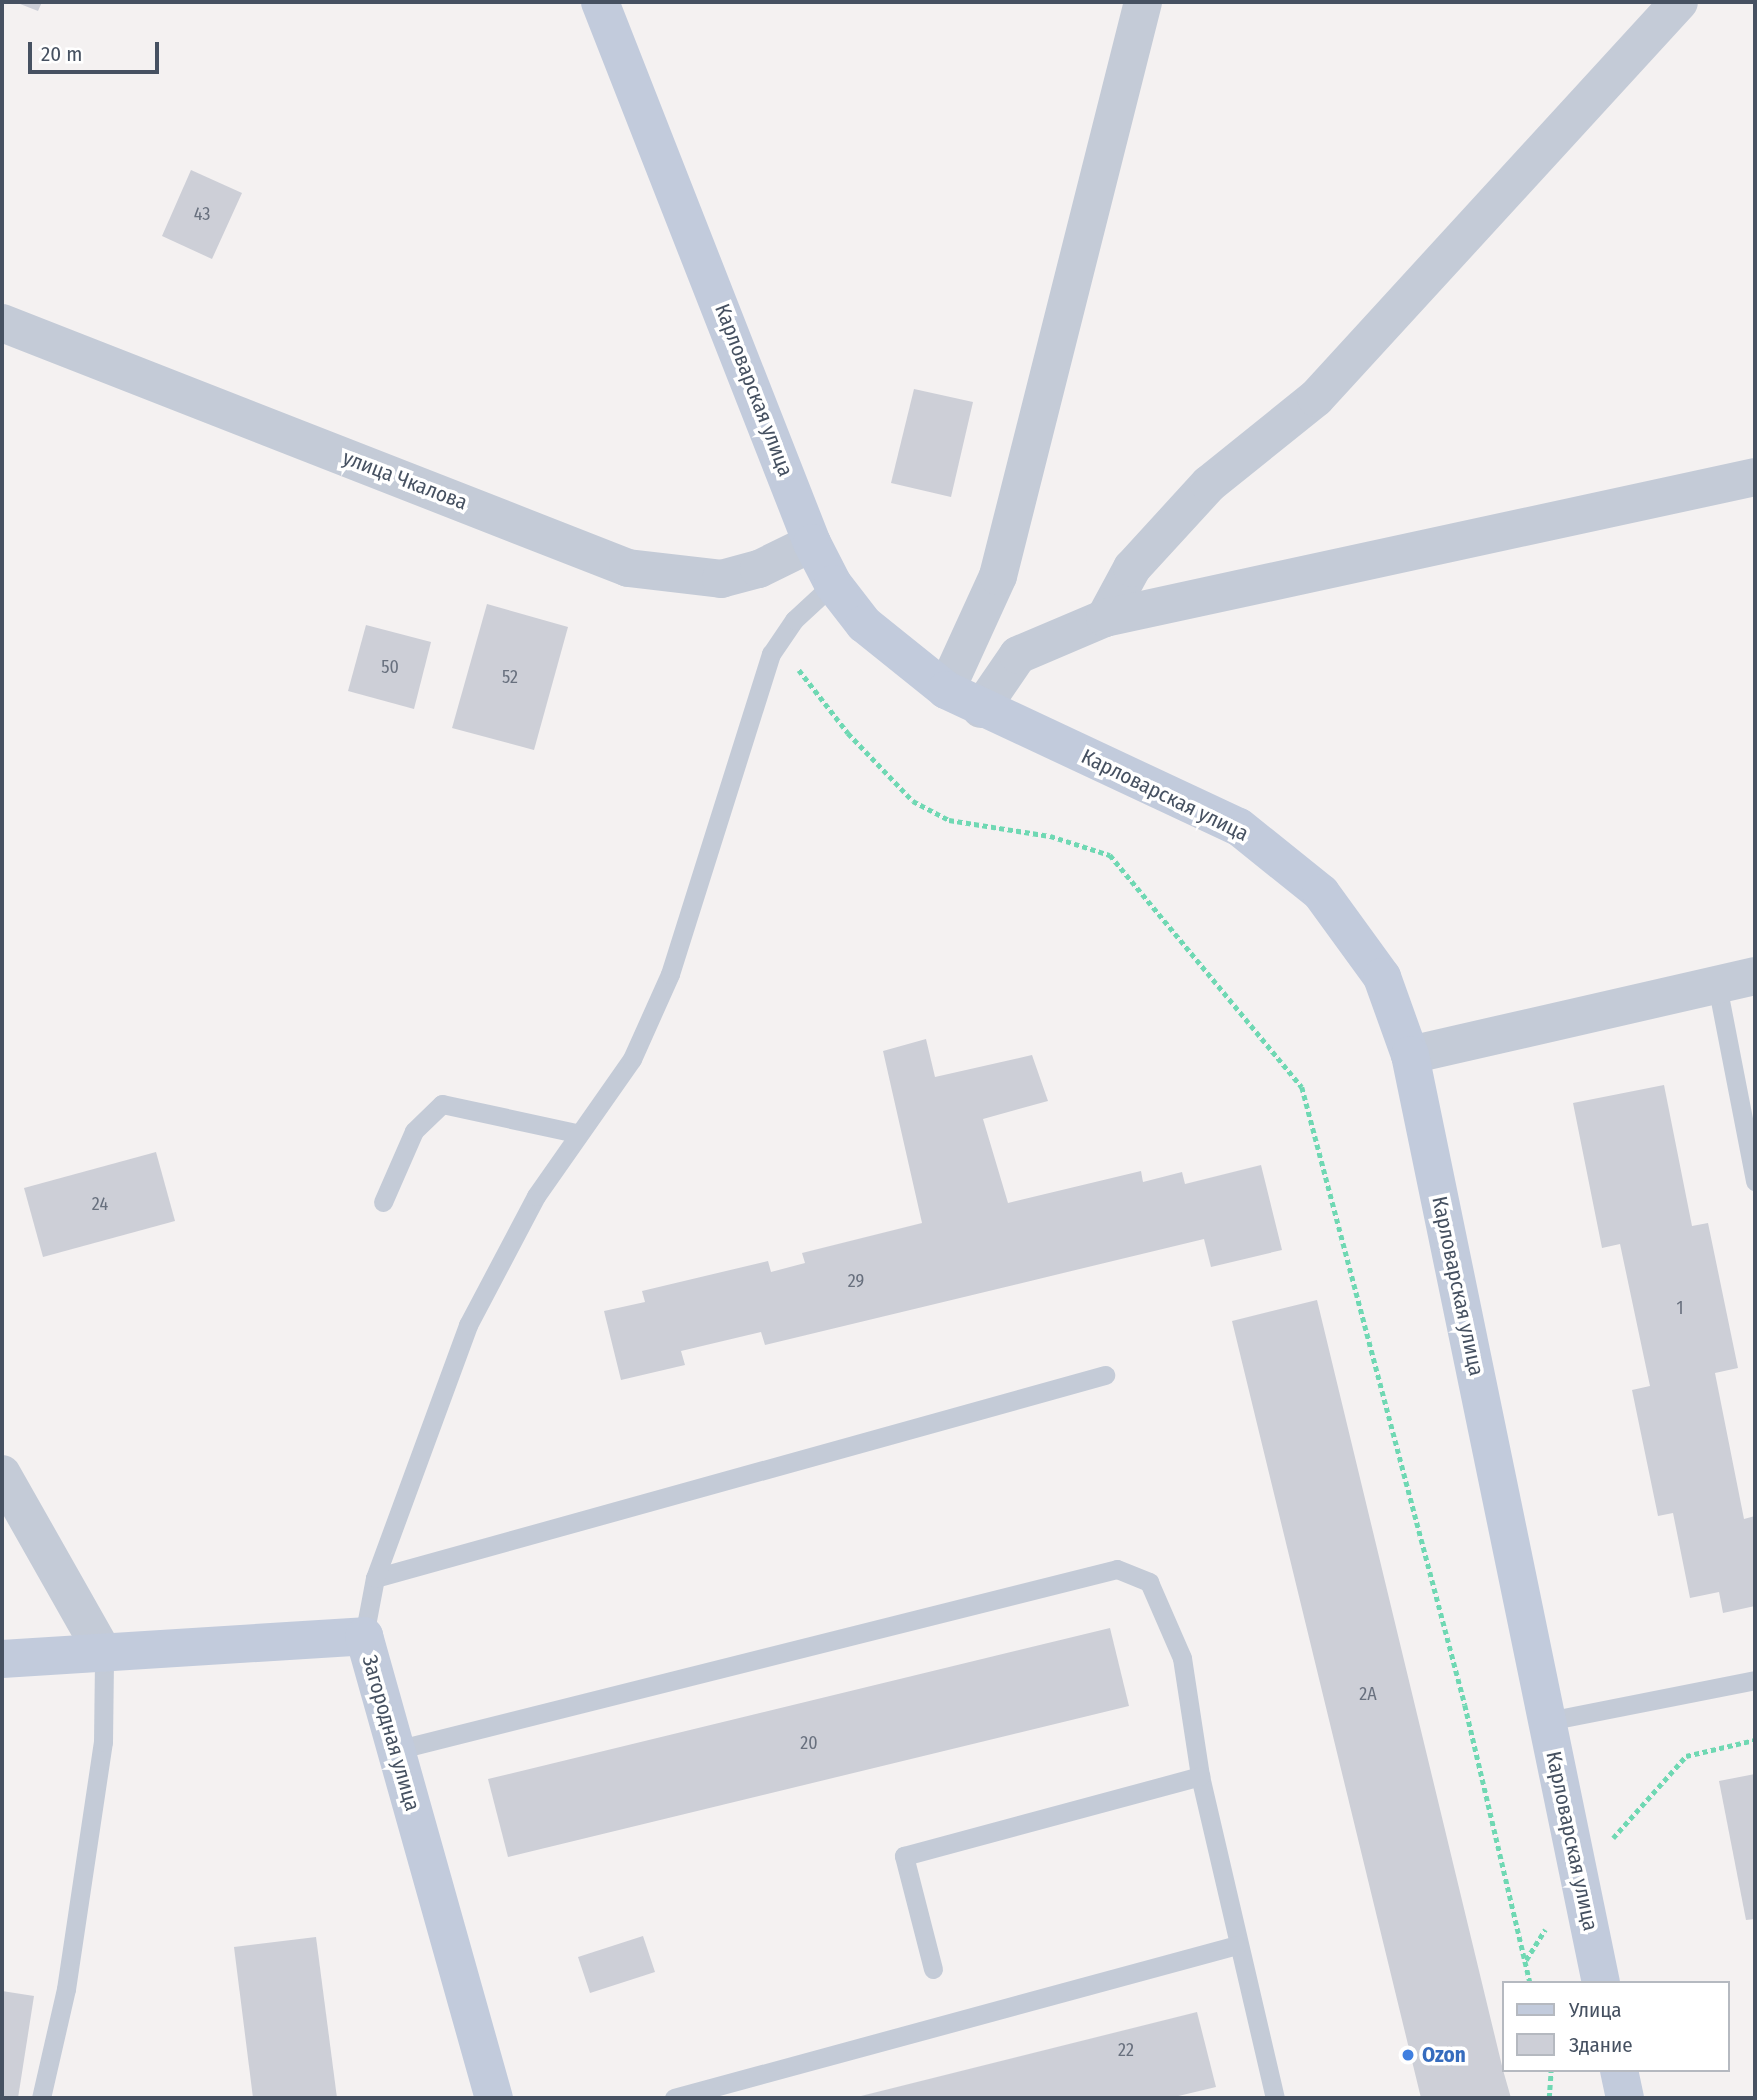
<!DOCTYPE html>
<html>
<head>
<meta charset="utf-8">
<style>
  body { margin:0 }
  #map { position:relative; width:1757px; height:2100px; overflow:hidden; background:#f4f1f1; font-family:"Fira Sans Condensed",sans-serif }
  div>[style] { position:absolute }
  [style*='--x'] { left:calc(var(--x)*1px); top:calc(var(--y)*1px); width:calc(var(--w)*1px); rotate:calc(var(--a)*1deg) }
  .building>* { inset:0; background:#cdcfd7 }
  .path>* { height:4.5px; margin-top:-2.25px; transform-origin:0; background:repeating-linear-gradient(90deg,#6fd8b3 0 5px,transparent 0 8.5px) }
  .lane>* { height:19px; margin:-9.5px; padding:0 9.5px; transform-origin:9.5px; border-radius:9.5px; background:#c4cbd7 }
  .street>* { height:38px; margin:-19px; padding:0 19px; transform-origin:19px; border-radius:19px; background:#c4cbd7 }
  .secondary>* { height:38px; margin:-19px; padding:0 19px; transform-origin:19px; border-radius:19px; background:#c2cbdc }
  .dots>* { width:19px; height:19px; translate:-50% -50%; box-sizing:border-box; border:4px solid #fff; border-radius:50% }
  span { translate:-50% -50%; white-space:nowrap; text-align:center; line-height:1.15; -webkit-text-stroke:7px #fff; paint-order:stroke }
  .number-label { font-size:18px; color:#68707e }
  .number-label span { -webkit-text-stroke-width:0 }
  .street-label { font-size:21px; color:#465161 }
  .shop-label { font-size:21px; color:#366cbe; font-weight:700 }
  .left { translate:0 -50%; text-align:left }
  .frame { position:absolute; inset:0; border:4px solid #465161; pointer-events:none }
  .legend { position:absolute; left:1502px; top:1981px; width:228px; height:91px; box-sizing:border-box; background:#fff; border:2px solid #b5b9c0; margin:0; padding:9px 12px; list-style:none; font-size:21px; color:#465161 }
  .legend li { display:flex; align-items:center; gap:14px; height:35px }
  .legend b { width:35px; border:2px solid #b5b9c0 }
  .scale { position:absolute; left:28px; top:42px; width:131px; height:32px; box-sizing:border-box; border:4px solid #465161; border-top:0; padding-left:9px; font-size:21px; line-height:24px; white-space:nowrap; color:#465161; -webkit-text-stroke:5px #fff; paint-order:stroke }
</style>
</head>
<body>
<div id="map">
  <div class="building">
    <i style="clip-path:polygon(15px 2px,42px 2px,38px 11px)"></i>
    <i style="clip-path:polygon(191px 170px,242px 193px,212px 259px,162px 236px)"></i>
    <i style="clip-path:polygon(914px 389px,973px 402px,951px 497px,891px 483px)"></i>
    <i style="clip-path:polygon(487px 604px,568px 627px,534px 750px,452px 728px)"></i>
    <i style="clip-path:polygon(366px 625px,431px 642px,414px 709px,348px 691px)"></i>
    <i style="clip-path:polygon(926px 1039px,935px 1077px,1032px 1055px,1048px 1101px,983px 1119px,1008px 1203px,1141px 1171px,1143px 1182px,1182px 1172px,1185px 1184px,1261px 1165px,1282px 1250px,1211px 1267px,1204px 1239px,765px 1345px,761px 1332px,681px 1351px,685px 1365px,621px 1380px,604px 1311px,645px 1302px,642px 1291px,768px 1261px,771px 1272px,805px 1263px,802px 1253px,922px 1223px,883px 1051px)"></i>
    <i style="clip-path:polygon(1664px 1085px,1692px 1226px,1708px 1223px,1738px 1368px,1715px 1373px,1744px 1519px,1755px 1516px,1755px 1606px,1723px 1613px,1719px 1592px,1690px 1598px,1673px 1513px,1658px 1516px,1632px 1390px,1650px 1386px,1620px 1244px,1602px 1248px,1573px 1103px)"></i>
    <i style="clip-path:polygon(156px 1152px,175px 1221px,43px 1257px,24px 1188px)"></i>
    <i style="clip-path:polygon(1317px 1300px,1503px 2070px,1511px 2098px,1421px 2098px,1232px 1321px)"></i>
    <i style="clip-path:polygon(1110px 1628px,1129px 1706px,508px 1857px,488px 1779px)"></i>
    <i style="clip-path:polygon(1755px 1774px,1755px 1919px,1746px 1920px,1719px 1781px)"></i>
    <i style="clip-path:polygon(643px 1936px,655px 1972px,590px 1993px,578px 1957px)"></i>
    <i style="clip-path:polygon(316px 1937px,337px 2098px,253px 2098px,234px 1947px)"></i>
    <i style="clip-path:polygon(2px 1991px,34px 1996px,18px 2098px,2px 2098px)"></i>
    <i style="clip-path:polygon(1197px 2012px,1216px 2087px,1170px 2098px,853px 2098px)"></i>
  </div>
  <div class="path">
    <i style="--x:799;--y:670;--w:80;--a:52.1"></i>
    <i style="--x:848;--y:733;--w:94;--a:46.3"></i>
    <i style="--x:913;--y:801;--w:41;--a:27.8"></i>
    <i style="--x:949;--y:820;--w:102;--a:9"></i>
    <i style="--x:1050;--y:836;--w:63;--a:17.6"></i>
    <i style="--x:1110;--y:855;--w:301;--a:50.4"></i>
    <i style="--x:1302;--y:1087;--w:639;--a:75.22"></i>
    <i style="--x:1465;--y:1705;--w:285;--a:76.8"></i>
    <i style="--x:1613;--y:1838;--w:110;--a:-48.3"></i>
    <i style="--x:1686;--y:1756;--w:71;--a:-13.1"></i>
    <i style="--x:1526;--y:1960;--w:36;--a:-58"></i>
    <i style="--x:1549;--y:2098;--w:28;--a:-86"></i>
  </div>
  <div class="lane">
    <i style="--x:1717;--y:985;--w:200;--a:79"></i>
    <i style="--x:383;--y:1202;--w:77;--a:-66.4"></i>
    <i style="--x:414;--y:1131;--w:39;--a:-44"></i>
    <i style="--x:442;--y:1104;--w:137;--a:12.2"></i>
    <i style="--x:375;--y:1578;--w:758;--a:-15.54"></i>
    <i style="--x:364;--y:1636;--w:59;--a:-79.3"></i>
    <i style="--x:375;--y:1578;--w:270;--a:-69.8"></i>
    <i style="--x:468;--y:1325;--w:146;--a:-62.2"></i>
    <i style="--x:536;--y:1196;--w:167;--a:-55"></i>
    <i style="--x:632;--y:1059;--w:93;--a:-65.9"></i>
    <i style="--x:670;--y:974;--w:336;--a:-72.5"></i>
    <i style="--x:771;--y:654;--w:41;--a:-55.9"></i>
    <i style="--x:794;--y:620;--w:53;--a:-42.7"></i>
    <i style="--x:1548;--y:1721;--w:211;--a:-11.2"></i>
    <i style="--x:396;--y:1750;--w:743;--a:-14.09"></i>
    <i style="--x:1117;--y:1569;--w:35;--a:22"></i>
    <i style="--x:1149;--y:1582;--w:83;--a:66.5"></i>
    <i style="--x:1182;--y:1658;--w:119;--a:81.3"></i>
    <i style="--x:1200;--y:1776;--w:331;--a:76.9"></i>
    <i style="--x:933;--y:1969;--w:117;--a:-104.4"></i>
    <i style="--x:904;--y:1856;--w:307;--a:-15.1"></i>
    <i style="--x:41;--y:2098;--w:112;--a:-77.1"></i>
    <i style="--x:66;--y:1989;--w:250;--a:-81.5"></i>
    <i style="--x:103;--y:1742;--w:88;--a:-89.3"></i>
    <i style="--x:674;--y:2098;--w:583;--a:-15.2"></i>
  </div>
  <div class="street">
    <i style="--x:2;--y:323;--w:672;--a:21.37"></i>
    <i style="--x:628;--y:568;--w:94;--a:6.7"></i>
    <i style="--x:721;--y:579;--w:39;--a:-15"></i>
    <i style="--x:759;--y:569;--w:59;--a:-26.1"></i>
    <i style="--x:1105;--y:618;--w:57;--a:-61.6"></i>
    <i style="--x:1132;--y:568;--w:114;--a:-47.5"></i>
    <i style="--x:1209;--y:484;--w:137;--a:-38.8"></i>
    <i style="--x:1316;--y:398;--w:537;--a:-47.49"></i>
    <i style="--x:946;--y:690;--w:125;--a:-65.5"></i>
    <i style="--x:998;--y:576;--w:592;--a:-75.82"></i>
    <i style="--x:981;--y:709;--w:65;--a:-55.6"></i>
    <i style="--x:1018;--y:655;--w:95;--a:-23"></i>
    <i style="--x:1105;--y:618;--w:665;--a:-12.24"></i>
    <i style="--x:1410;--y:1055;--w:354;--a:-12.9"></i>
    <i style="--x:2;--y:1474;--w:207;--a:60.5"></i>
  </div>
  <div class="secondary">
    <i style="--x:600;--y:2;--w:581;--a:68.6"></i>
    <i style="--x:812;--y:543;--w:46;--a:62.9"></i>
    <i style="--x:833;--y:584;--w:51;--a:52.2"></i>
    <i style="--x:864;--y:624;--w:105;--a:38.8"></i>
    <i style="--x:946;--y:690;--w:323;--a:25.1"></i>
    <i style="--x:1239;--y:827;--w:105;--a:38.8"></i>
    <i style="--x:1321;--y:893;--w:104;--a:54"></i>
    <i style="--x:1382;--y:977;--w:83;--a:70.3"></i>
    <i style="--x:1410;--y:1055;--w:947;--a:78.37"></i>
    <i style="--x:2;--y:1659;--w:363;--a:-3.6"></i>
    <i style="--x:364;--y:1636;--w:480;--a:74.3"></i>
    <i style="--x:1619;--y:2070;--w:29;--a:78"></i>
  </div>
  <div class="dots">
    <i style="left:1408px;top:2055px;background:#3f7fe0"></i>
  </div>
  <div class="number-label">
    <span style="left:202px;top:214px">43</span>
    <span style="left:390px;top:667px">50</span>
    <span style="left:510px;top:677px">52</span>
    <span style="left:100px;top:1204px">24</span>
    <span style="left:856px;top:1281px">29</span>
    <span style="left:1680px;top:1308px">1</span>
    <span style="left:1368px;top:1694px">2А</span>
    <span style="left:809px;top:1743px">20</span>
    <span style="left:1126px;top:2050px">22</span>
  </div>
  <div class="street-label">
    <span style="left:754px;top:390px;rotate:69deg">Карловарская улица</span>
    <span style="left:405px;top:480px;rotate:21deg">улица Чкалова</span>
    <span style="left:1165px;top:795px;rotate:26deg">Карловарская улица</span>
    <span style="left:1458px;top:1286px;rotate:78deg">Карловарская улица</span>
    <span style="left:391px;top:1733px;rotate:74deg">Загородная улица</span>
    <span style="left:1572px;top:1841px;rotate:78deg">Карловарская улица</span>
  </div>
  <div class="shop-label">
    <span class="left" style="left:1422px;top:2055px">Ozon</span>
  </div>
  <div class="frame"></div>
  <ul class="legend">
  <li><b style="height:9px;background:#c2cbdc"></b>Улица</li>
  <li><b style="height:19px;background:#cdcfd7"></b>Здание</li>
  </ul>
  <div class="scale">20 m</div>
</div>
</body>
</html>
